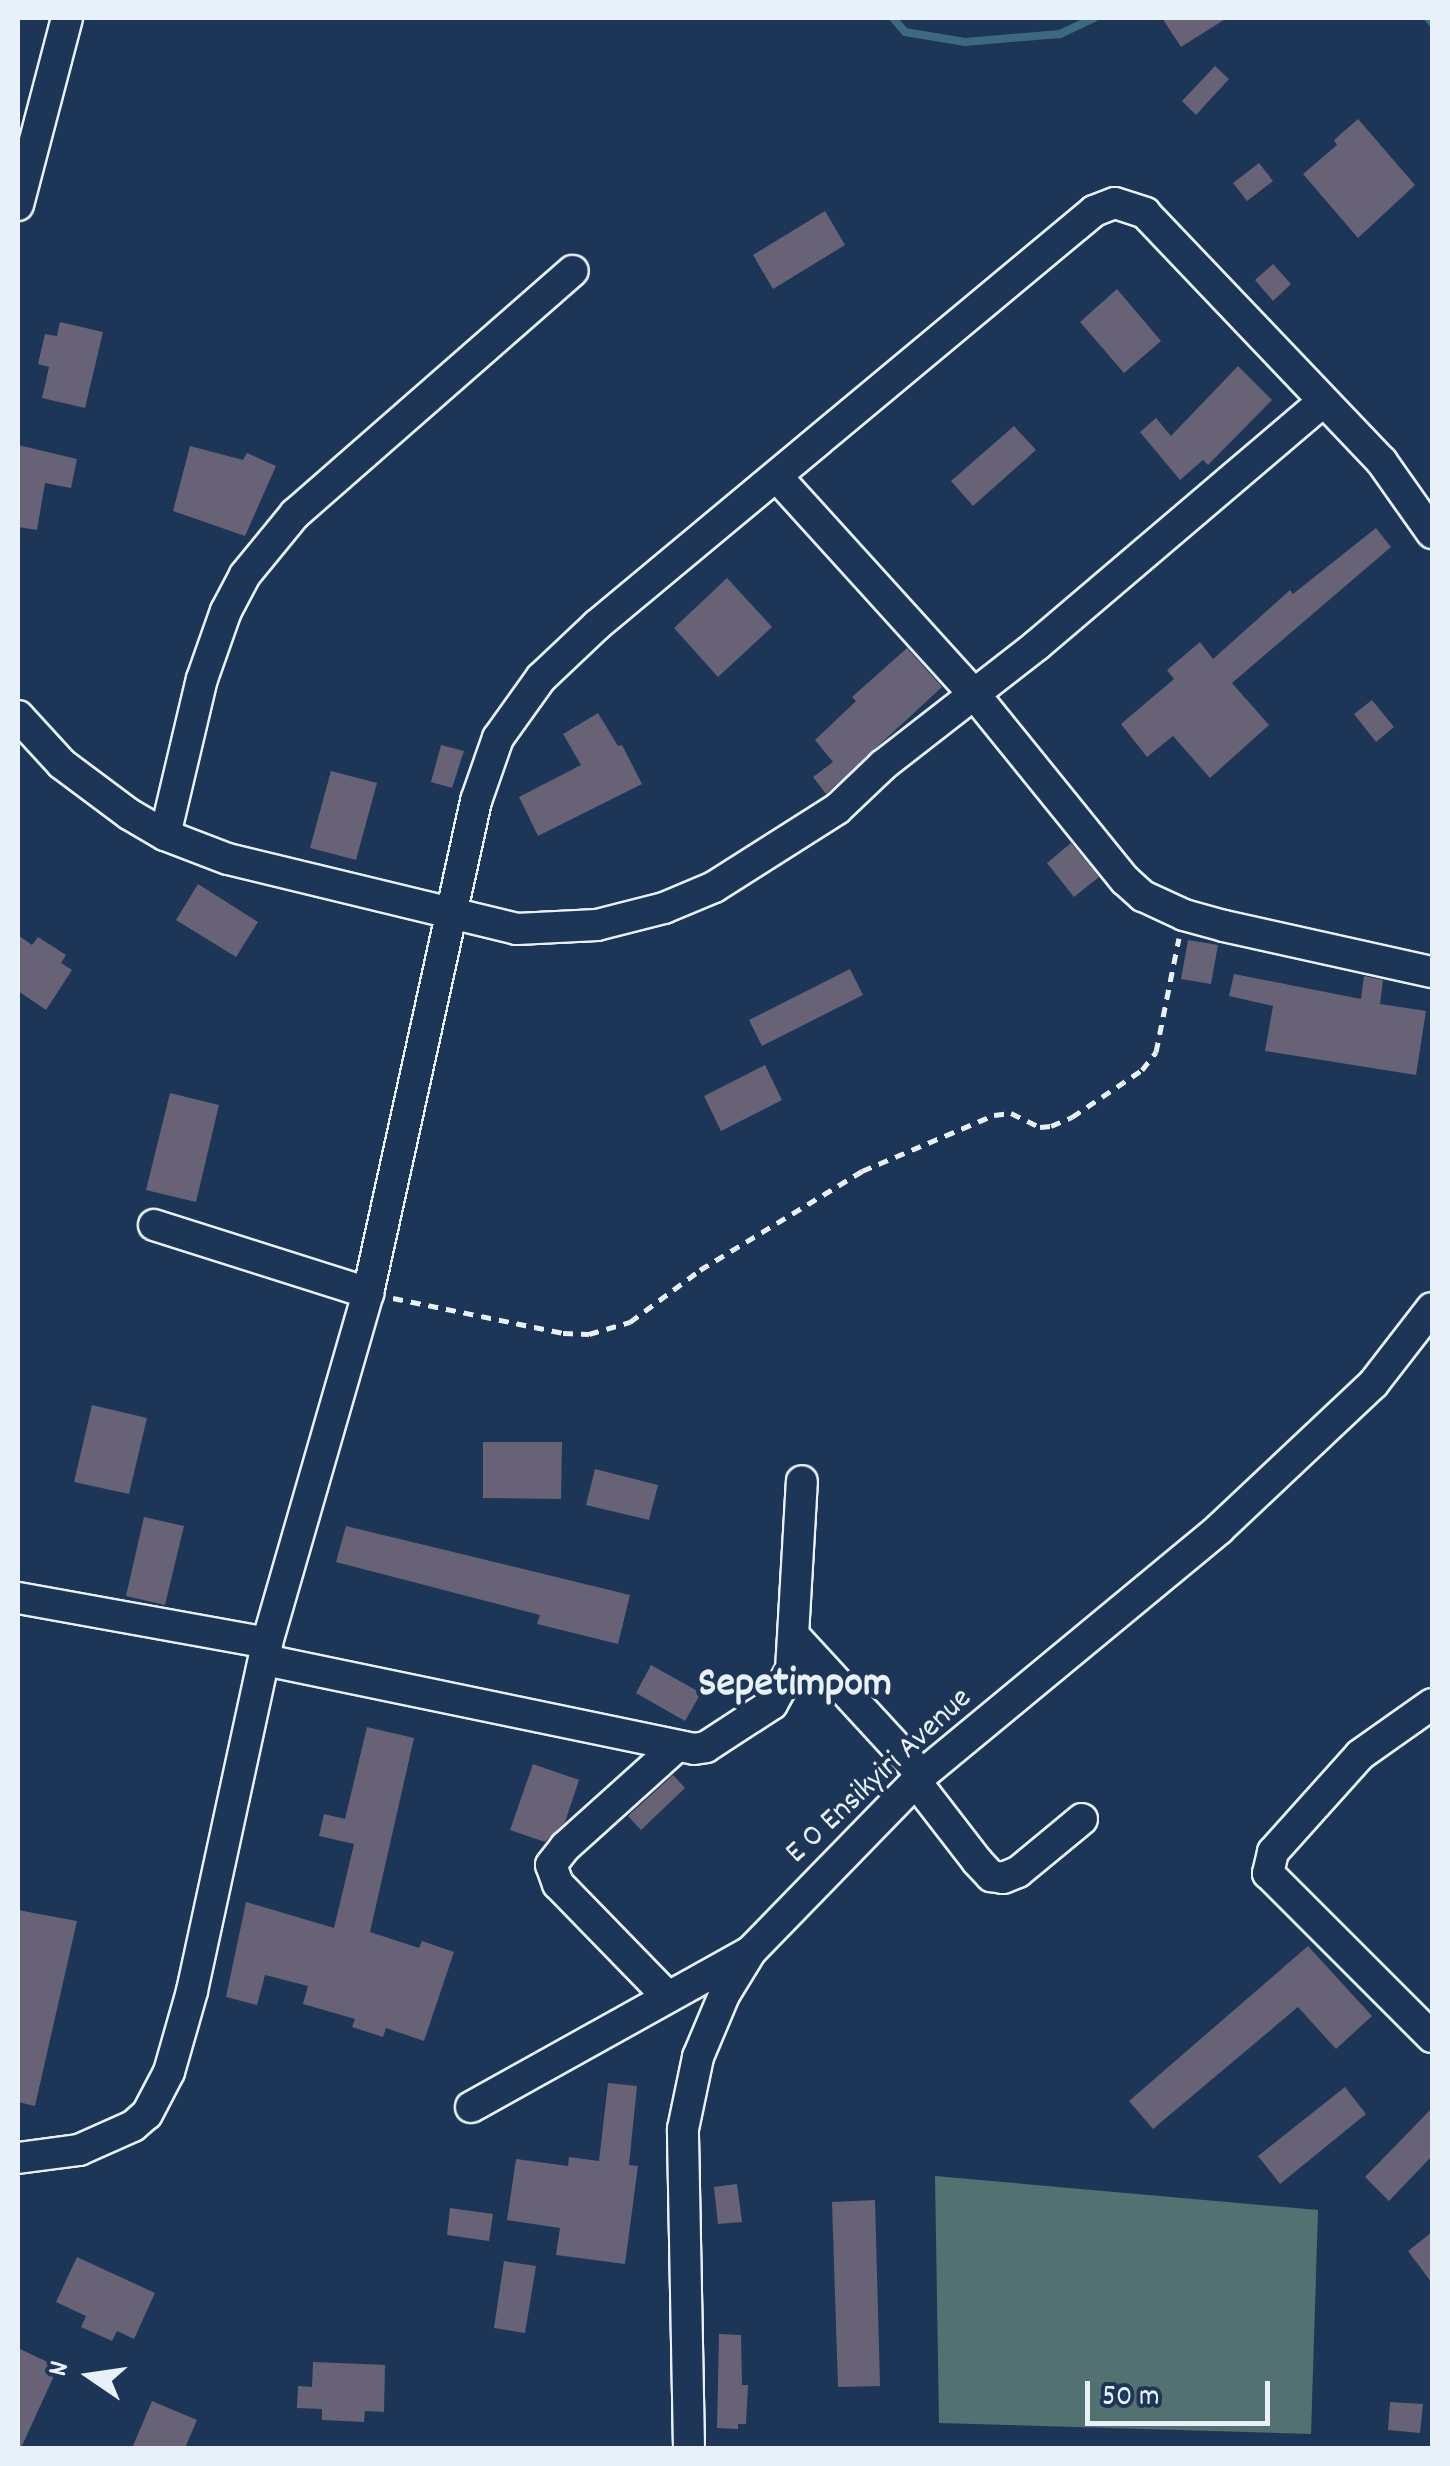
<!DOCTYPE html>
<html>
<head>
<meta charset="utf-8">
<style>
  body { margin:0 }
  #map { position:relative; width:1450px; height:2466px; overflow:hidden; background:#1d3557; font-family:Dekko,sans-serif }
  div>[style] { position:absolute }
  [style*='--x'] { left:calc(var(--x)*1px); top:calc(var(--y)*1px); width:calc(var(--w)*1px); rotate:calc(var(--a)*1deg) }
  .green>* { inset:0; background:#527170 }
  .stream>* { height:8px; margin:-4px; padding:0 4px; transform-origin:4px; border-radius:4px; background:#3d6882 }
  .building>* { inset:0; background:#676276 }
  .path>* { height:5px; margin-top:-2.5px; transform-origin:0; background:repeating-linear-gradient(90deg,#e8f1f8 0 10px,transparent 0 18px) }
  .roads { filter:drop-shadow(2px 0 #e8f1f8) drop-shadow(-2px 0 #e8f1f8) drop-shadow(0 2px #e8f1f8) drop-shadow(0 -2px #e8f1f8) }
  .minor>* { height:30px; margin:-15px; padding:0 15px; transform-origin:15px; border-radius:15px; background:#1d3557 }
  span { translate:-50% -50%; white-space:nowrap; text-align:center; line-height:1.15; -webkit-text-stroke:9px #1d3557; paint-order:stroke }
  .street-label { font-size:32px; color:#e8f1f8 }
  .district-label { font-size:42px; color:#e8f1f8; font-weight:700 }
  .frame { position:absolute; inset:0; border:20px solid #e8f1f8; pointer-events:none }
  .north { position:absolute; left:40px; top:2326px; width:100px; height:100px; -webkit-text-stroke:8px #1d3557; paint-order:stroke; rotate:283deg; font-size:28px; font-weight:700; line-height:40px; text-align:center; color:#e8f1f8 }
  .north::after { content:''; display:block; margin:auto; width:35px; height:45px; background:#e8f1f8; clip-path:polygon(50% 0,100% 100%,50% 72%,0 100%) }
  .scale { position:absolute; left:1085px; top:2381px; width:185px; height:45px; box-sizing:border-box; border:5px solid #e8f1f8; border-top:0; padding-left:12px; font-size:30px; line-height:35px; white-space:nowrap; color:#e8f1f8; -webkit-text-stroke:8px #1d3557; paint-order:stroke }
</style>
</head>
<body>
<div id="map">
  <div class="green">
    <i style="clip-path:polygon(935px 2176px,1318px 2210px,1311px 2434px,939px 2423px)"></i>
  </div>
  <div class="stream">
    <i style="--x:893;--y:18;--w:18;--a:49"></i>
    <i style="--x:905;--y:32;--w:61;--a:9.5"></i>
    <i style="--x:965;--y:42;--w:95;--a:-4.8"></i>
    <i style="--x:1060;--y:34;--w:38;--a:-25"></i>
    <i style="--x:1428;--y:18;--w:6;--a:51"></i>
  </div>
  <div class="building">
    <i style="clip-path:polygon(1162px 18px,1227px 18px,1181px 47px)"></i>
    <i style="clip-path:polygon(1215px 66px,1229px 79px,1196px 115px,1182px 101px)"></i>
    <i style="clip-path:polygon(1358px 119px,1415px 185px,1358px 238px,1303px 174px,1337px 145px,1334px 140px)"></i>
    <i style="clip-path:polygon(1259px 163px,1273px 181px,1247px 201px,1233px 183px)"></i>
    <i style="clip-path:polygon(825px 211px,845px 245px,773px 289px,753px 255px)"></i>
    <i style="clip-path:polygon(1273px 264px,1291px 284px,1273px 301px,1255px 280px)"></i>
    <i style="clip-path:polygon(1117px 289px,1161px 341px,1124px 373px,1080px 322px)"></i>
    <i style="clip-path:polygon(60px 322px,103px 332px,85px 408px,42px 398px,49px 367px,38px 364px,45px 334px,57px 336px)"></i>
    <i style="clip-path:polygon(1238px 366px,1272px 400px,1208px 465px,1203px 460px,1180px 480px,1140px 432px,1156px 418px,1171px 436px)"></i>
    <i style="clip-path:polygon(1014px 426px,1036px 450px,973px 506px,951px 481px)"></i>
    <i style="clip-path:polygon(18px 445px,77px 459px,71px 488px,45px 483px,37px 530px,18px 527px)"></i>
    <i style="clip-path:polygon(190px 446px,243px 460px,247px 453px,276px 466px,245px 536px,173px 511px)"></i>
    <i style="clip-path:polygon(1376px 528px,1391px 547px,1232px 683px,1269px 725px,1210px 778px,1173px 736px,1147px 757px,1121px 724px,1174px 679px,1167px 670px,1200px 642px,1213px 659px,1290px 590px,1293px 594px)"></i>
    <i style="clip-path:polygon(727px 578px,772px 627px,718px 677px,674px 628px)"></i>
    <i style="clip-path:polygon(907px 648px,942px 687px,826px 794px,813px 777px,833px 762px,815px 740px,856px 701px,852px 697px)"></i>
    <i style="clip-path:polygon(1372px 700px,1394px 727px,1376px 742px,1354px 714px)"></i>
    <i style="clip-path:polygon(598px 713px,618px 746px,622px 745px,642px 784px,538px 836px,519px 797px,581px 765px,563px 734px)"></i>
    <i style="clip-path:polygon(441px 745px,464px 751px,452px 788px,431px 782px)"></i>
    <i style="clip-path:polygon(331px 771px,377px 783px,356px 860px,310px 848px)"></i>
    <i style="clip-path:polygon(1071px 843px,1099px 877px,1074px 897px,1047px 863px)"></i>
    <i style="clip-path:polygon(198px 884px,258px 922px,236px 957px,176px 920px)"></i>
    <i style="clip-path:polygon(18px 935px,32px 945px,38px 937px,66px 955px,61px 963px,72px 970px,46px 1010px,18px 991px)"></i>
    <i style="clip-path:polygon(1188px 940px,1218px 945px,1211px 984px,1181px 979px)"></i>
    <i style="clip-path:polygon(850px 969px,863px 995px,762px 1046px,749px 1020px)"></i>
    <i style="clip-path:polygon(1234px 974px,1361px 999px,1364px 976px,1383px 980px,1380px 1004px,1426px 1011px,1416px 1075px,1265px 1051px,1273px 1006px,1229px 996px)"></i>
    <i style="clip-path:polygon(765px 1065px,782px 1100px,721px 1131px,704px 1096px)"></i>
    <i style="clip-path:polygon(170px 1093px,219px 1105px,196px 1202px,146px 1190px)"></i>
    <i style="clip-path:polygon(92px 1405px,147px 1418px,129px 1494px,74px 1482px)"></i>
    <i style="clip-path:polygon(483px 1442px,562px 1442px,561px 1499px,483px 1498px)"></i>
    <i style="clip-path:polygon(595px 1469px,658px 1485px,649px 1520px,586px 1505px)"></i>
    <i style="clip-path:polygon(144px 1517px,184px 1526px,165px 1605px,126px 1596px)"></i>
    <i style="clip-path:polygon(346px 1526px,630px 1595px,618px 1644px,537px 1624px,540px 1615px,336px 1562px)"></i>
    <i style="clip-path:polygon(651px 1665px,701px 1693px,685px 1721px,636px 1693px)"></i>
    <i style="clip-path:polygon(367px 1727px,414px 1738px,370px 1932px,419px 1948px,422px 1941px,454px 1952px,424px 2041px,386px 2028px,383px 2037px,352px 2027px,355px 2019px,303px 2004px,308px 1986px,265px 1975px,257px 2005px,226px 1997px,246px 1902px,334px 1928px,354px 1844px,319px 1836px,324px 1814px,345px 1819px)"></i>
    <i style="clip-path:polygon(533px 1764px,579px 1780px,565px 1822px,545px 1842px,510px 1830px)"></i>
    <i style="clip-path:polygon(673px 1775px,685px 1788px,641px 1830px,628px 1816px)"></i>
    <i style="clip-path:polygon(18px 1910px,77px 1921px,35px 2106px,18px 2102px)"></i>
    <i style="clip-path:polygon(1308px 1946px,1372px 2016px,1336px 2049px,1298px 2007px,1153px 2129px,1129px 2101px)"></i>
    <i style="clip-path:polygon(608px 2083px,637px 2086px,629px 2165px,638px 2166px,625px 2264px,556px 2255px,560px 2228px,507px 2220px,516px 2159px,568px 2166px,569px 2157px,599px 2161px)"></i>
    <i style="clip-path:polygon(1345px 2087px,1366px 2114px,1280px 2184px,1258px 2156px)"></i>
    <i style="clip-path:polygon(1432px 2108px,1432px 2156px,1389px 2201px,1365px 2177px)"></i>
    <i style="clip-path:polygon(737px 2184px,742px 2222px,718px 2224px,714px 2187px)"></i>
    <i style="clip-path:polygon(875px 2200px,880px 2386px,838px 2387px,832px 2202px)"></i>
    <i style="clip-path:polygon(450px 2208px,493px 2214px,489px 2241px,447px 2235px)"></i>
    <i style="clip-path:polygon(1432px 2232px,1432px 2283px,1408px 2251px)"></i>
    <i style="clip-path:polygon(77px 2257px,155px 2293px,134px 2339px,117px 2331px,112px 2341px,81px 2327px,86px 2316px,56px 2302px)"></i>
    <i style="clip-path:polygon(504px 2261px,536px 2266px,525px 2333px,494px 2328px)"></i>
    <i style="clip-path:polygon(719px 2334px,741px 2335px,742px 2385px,748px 2385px,746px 2424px,738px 2424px,738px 2429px,717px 2428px)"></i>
    <i style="clip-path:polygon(18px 2348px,58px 2367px,21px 2448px,18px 2448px)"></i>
    <i style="clip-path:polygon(313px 2362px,385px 2365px,384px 2412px,365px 2411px,364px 2422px,322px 2420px,322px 2409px,297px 2408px,298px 2386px,312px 2387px)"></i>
    <i style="clip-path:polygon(152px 2401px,197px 2420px,185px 2448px,132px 2448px)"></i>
    <i style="clip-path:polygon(1390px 2402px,1423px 2404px,1420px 2433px,1388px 2430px)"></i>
  </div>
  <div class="path">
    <i style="--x:393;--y:1298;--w:174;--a:11.6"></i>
    <i style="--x:563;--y:1333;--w:26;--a:2"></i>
    <i style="--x:589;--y:1334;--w:43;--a:-16.3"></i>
    <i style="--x:630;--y:1322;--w:87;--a:-36.6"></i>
    <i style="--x:700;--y:1270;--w:190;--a:-31.4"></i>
    <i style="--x:862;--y:1171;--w:143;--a:-23"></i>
    <i style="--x:994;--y:1115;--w:17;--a:-7"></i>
    <i style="--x:1011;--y:1113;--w:32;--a:26"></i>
    <i style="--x:1040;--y:1127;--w:11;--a:-5"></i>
    <i style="--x:1051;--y:1126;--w:23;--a:-23"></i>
    <i style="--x:1072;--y:1117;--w:84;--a:-33.9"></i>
    <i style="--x:1142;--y:1070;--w:23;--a:-52"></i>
    <i style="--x:1156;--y:1052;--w:116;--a:-78.6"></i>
  </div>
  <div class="roads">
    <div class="minor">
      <i style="--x:18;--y:205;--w:193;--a:-75.3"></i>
      <i style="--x:778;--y:478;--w:293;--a:47.8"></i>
      <i style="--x:975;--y:695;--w:238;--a:51"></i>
      <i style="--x:1125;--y:880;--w:24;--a:42"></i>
      <i style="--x:1143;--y:896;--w:45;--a:24.9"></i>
      <i style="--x:1184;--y:915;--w:41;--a:15.4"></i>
      <i style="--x:1224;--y:926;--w:213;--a:12.5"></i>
      <i style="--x:18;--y:716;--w:65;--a:47.5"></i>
      <i style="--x:62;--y:764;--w:84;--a:36.7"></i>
      <i style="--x:129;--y:814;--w:42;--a:30.3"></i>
      <i style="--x:165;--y:835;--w:67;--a:20.9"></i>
      <i style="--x:228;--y:859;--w:297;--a:13.6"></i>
      <i style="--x:517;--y:929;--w:80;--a:-2.9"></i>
      <i style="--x:597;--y:925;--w:69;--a:-14.2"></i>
      <i style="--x:664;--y:908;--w:54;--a:-22.8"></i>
      <i style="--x:714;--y:887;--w:146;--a:-32.4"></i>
      <i style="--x:837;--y:809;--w:64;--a:-43.7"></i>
      <i style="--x:883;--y:765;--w:195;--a:-37.9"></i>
      <i style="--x:1037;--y:645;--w:373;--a:-40.4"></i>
      <i style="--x:165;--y:835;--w:160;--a:-76.7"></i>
      <i style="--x:202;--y:679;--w:72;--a:-70.6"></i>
      <i style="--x:226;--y:611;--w:41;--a:-62.2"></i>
      <i style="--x:245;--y:575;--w:79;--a:-50.7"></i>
      <i style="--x:295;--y:514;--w:369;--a:-41.2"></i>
      <i style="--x:154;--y:1225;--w:225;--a:17.6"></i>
      <i style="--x:18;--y:1598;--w:253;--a:10.2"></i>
      <i style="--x:797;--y:1639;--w:185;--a:47.4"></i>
      <i style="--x:265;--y:1660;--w:438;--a:11.7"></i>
      <i style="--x:694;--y:1749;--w:12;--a:-9"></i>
      <i style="--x:706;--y:1747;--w:79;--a:-33.1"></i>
      <i style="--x:772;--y:1704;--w:39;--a:-61"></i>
      <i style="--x:791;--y:1670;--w:189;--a:-86.7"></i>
      <i style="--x:1432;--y:1704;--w:88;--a:144.7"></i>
      <i style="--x:1360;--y:1755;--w:130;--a:131.9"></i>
      <i style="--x:1273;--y:1852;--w:22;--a:103"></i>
      <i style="--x:1268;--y:1873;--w:232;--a:45"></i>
      <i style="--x:916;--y:1782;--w:100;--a:52.3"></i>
      <i style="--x:977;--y:1861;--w:21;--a:47"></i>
      <i style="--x:991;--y:1876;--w:12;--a:9"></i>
      <i style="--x:1003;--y:1878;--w:16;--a:-22"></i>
      <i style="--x:1018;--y:1872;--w:83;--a:-39.6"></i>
      <i style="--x:668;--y:1997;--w:158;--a:-134.2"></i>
      <i style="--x:558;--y:1884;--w:20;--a:-110"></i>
      <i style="--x:551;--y:1865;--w:23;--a:-52"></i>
      <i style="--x:565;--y:1847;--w:151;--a:-42"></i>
      <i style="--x:471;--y:2107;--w:317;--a:-29.1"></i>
      <i style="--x:18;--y:2158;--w:62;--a:-7.5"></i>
      <i style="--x:79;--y:2150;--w:59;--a:-24"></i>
      <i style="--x:133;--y:2126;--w:18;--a:-41"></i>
      <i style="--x:147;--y:2114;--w:47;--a:-62.4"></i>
      <i style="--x:169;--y:2072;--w:84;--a:-74.1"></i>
      <i style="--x:192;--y:1991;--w:356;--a:-77.8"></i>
      <i style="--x:267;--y:1643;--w:364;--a:-73.9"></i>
      <i style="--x:368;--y:1293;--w:504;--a:-77.62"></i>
      <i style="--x:476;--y:801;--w:67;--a:-70.8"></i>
      <i style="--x:498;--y:738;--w:74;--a:-54.4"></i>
      <i style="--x:541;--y:678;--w:77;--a:-43.4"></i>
      <i style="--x:597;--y:625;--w:647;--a:-39.79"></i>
      <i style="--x:1094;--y:211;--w:22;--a:-21"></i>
      <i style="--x:1115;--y:203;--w:32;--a:18"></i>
      <i style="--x:1145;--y:213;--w:344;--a:46.4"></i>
      <i style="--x:1382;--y:462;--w:87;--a:54.8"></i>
      <i style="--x:689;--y:2448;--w:319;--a:-91.1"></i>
      <i style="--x:683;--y:2129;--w:74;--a:-78.2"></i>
      <i style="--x:698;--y:2057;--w:67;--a:-67.2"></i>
      <i style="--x:724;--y:1995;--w:52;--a:-58.5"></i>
      <i style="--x:751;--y:1951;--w:245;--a:-45.8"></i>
      <i style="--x:922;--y:1775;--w:386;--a:-39.6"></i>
      <i style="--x:1219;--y:1529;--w:212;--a:-43.3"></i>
      <i style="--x:1373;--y:1384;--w:96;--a:-52.2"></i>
    </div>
  </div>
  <div class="street-label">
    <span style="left:880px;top:1777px;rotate:-43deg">E O Ensikyiri Avenue</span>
  </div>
  <div class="district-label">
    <span style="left:795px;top:1686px">Sepetimpom</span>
  </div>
  <div class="frame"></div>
  <div class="north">N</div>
  <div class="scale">50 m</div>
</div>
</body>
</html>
